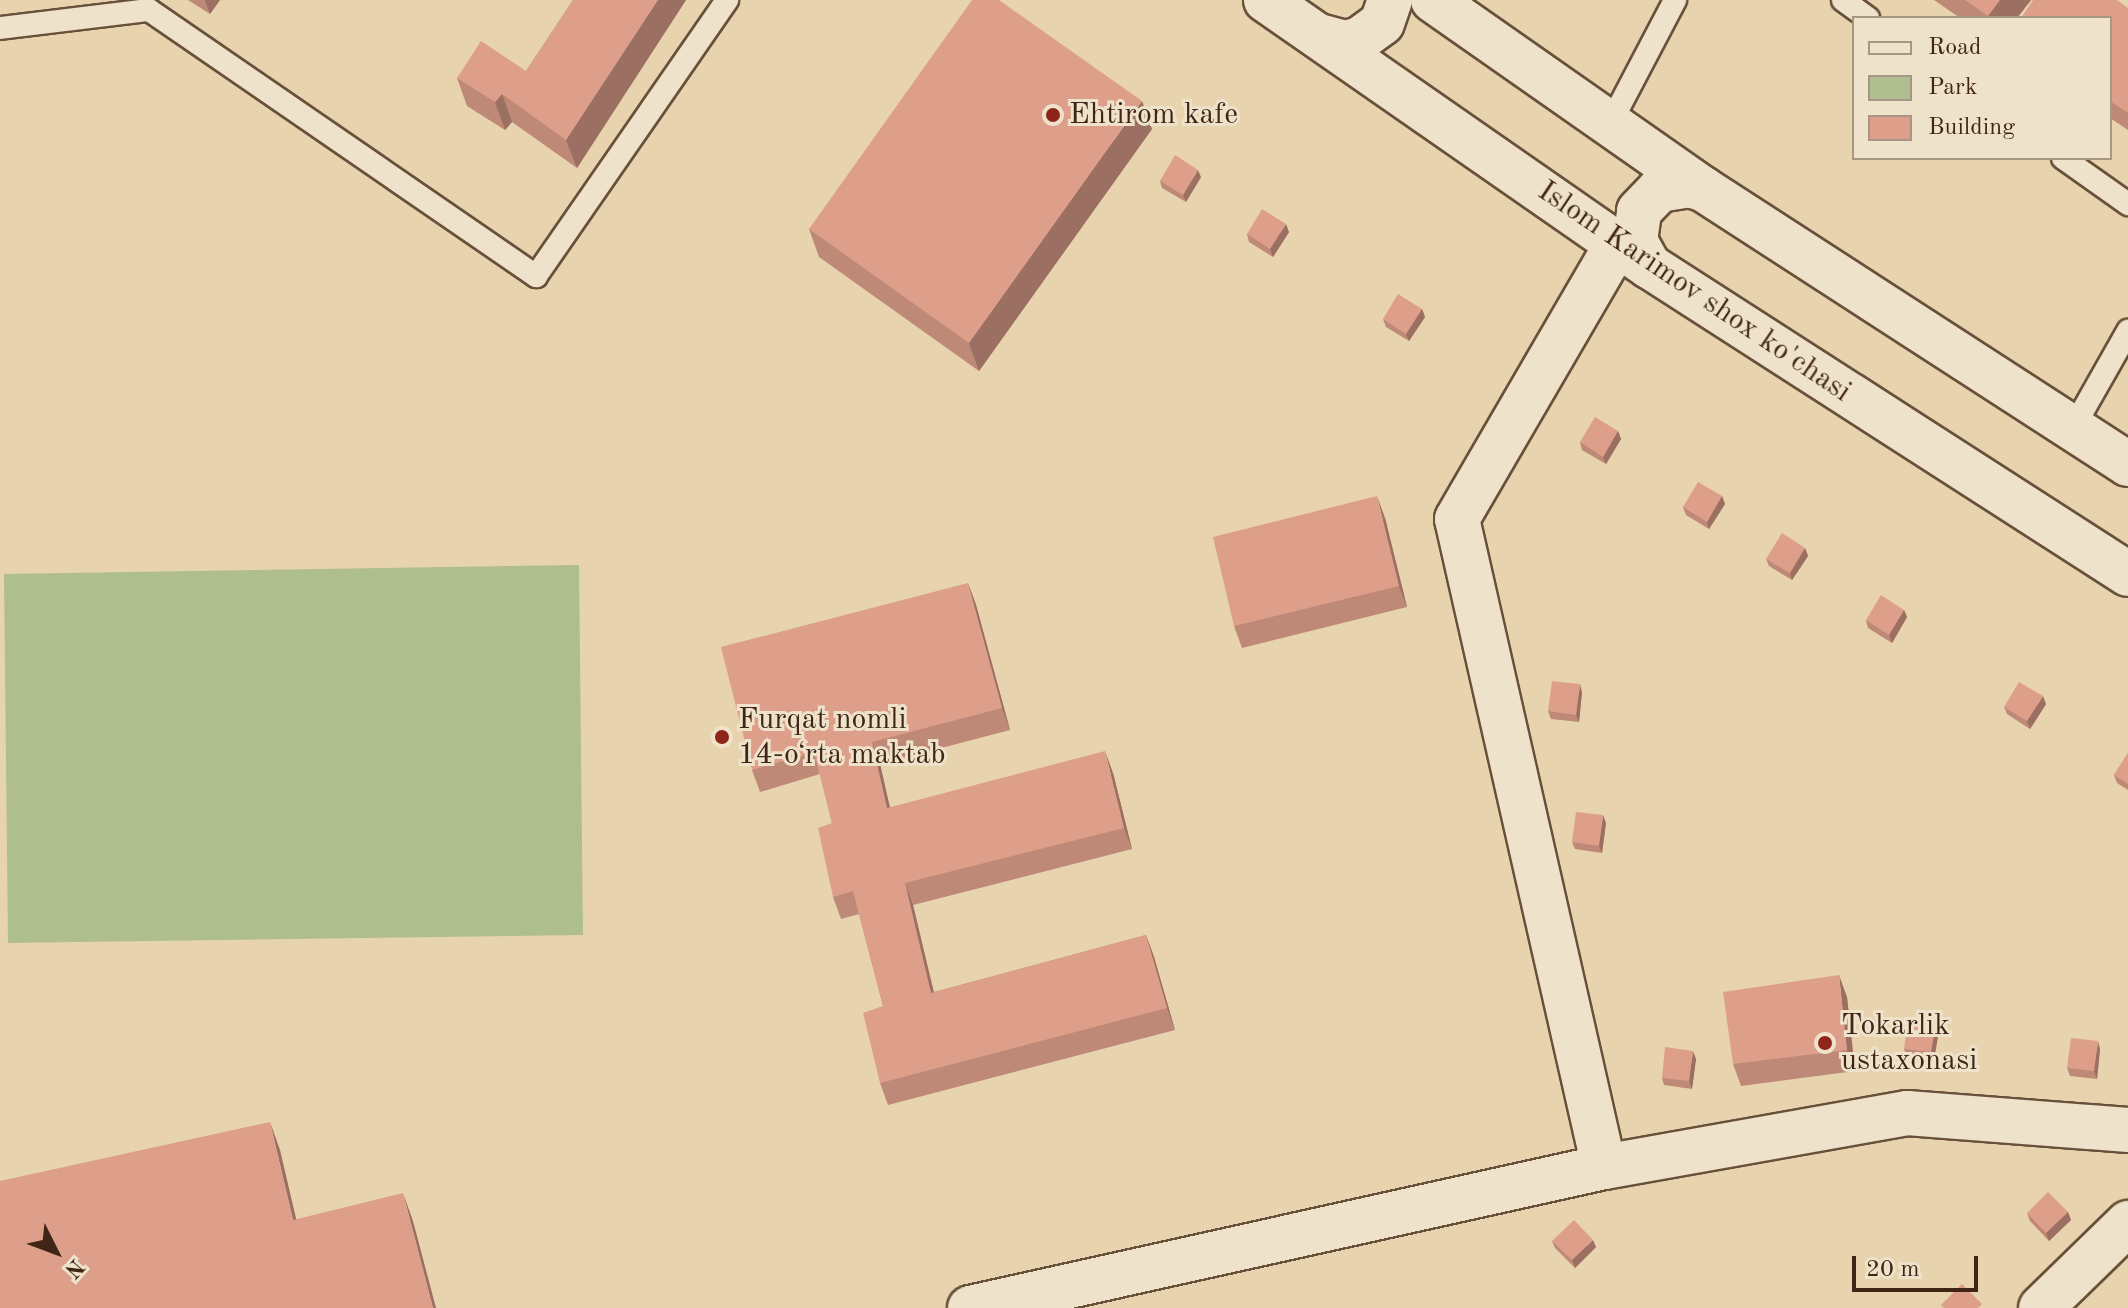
<!DOCTYPE html>
<html>
<head>
<meta charset="utf-8">
<style>
  body { margin:0 }
  #map { position:relative; width:2128px; height:1308px; overflow:hidden; background:#e7d3ad; font-family:"Old Standard TT",serif }
  div>[style] { position:absolute }
  [style*='--x'] { left:calc(var(--x)*1px); top:calc(var(--y)*1px); width:calc(var(--w)*1px); rotate:calc(var(--a)*1deg) }
  .green>* { inset:0; background:#afbe8f }
  .roads { filter:drop-shadow(2px 0 #69503b) drop-shadow(-2px 0 #69503b) drop-shadow(0 2px #69503b) drop-shadow(0 -2px #69503b) }
  .service>* { height:22px; margin:-11px; padding:0 11px; transform-origin:11px; border-radius:11px; background:#efe2ca }
  .minor>* { height:44px; margin:-22px; padding:0 22px; transform-origin:22px; border-radius:22px; background:#efe2ca }
  .secondary>* { height:44px; margin:-22px; padding:0 22px; transform-origin:22px; border-radius:22px; background:#efe2ca }
  .wall>* { inset:0; background:#bf8977 }
  .shaded-wall>* { inset:0; background:#9b6f61 }
  .building>* { inset:0; background:#de9f8a }
  .dots>* { width:22px; height:22px; translate:-50% -50%; box-sizing:border-box; border:4px solid #efe2ca; border-radius:50% }
  span { translate:-50% -50%; white-space:nowrap; text-align:center; line-height:1.15; -webkit-text-stroke:6px #efe2ca; paint-order:stroke }
  .poi-label { font-size:30px; color:#3f2515 }
  .left { translate:0 -50%; text-align:left }
  .street-label { font-size:30px; color:#3f2515 }
  .legend { position:absolute; left:1852px; top:16px; width:260px; height:144px; box-sizing:border-box; background:#efe2ca; border:2px solid #a99682; margin:0; padding:10px 14px; list-style:none; font-size:24px; color:#3f2515 }
  .legend li { display:flex; align-items:center; gap:16px; height:40px }
  .legend b { width:40px; border:2px solid #a99682 }
  .north { position:absolute; left:16px; top:1212px; width:80px; height:80px; -webkit-text-stroke:6px #efe2ca; paint-order:stroke; rotate:132deg; font-size:22px; font-weight:700; line-height:32px; text-align:center; color:#3f2515 }
  .north::after { content:''; display:block; margin:auto; width:28px; height:36px; background:#3f2515; clip-path:polygon(50% 0,100% 100%,50% 72%,0 100%) }
  .scale { position:absolute; left:1852px; top:1256px; width:126px; height:36px; box-sizing:border-box; border:4px solid #3f2515; border-top:0; padding-left:10px; font-size:24px; line-height:28px; white-space:nowrap; color:#3f2515; -webkit-text-stroke:6px #efe2ca; paint-order:stroke }
</style>
</head>
<body>
<div id="map">
  <div class="green">
    <i style="clip-path:polygon(579px 565px,583px 935px,8px 943px,4px 574px)"></i>
  </div>
  <div class="roads">
    <div class="service">
      <i style="--x:1843;--y:0;--w:31;--a:36"></i>
      <i style="--x:0;--y:28;--w:150;--a:-6.9"></i>
      <i style="--x:149;--y:10;--w:470;--a:34.5"></i>
      <i style="--x:536;--y:276;--w:336;--a:-55.3"></i>
      <i style="--x:1610;--y:124;--w:140;--a:-62.3"></i>
      <i style="--x:2063;--y:158;--w:80;--a:35.3"></i>
      <i style="--x:2073;--y:428;--w:112;--a:-60.4"></i>
    </div>
    <div class="minor">
      <i style="--x:1604;--y:1167;--w:664;--a:-102.78"></i>
      <i style="--x:1457;--y:519;--w:318;--a:-59.8"></i>
      <i style="--x:970;--y:1308;--w:649;--a:-12.54"></i>
      <i style="--x:1604;--y:1167;--w:308;--a:-10.1"></i>
      <i style="--x:1907;--y:1113;--w:222;--a:4.4"></i>
      <i style="--x:2041;--y:1308;--w:122;--a:-44.3"></i>
    </div>
    <div class="secondary">
      <i style="--x:1266;--y:0;--w:466;--a:34.8"></i>
      <i style="--x:1649;--y:266;--w:569;--a:32.74"></i>
      <i style="--x:1433;--y:0;--w:330;--a:35"></i>
      <i style="--x:1703;--y:189;--w:506;--a:32.91"></i>
      <i style="--x:1319;--y:36;--w:28;--a:15"></i>
      <i style="--x:1346;--y:43;--w:15;--a:-16"></i>
      <i style="--x:1360;--y:39;--w:27;--a:-36"></i>
      <i style="--x:1382;--y:23;--w:24;--a:-71"></i>
      <i style="--x:1649;--y:266;--w:29;--a:-119"></i>
      <i style="--x:1635;--y:241;--w:30;--a:-82"></i>
      <i style="--x:1639;--y:211;--w:29;--a:-46"></i>
      <i style="--x:1659;--y:190;--w:30;--a:-9"></i>
      <i style="--x:1689;--y:185;--w:15;--a:16"></i>
    </div>
  </div>
  <div class="wall">
    <i style="clip-path:polygon(188px 0,220px 0,210px 14px)"></i>
    <i style="clip-path:polygon(573px 0,686px 0,577px 168px,512px 122px,505px 130px,467px 106px,457px 78px,526px 71px)"></i>
    <i style="clip-path:polygon(1934px 0,2031px 0,2017px 18px,1960px 18px)"></i>
    <i style="clip-path:polygon(2128px 8px,2128px 130px,2110px 118px,2110px 18px)"></i>
    <i style="clip-path:polygon(1152px 129px,979px 371px,819px 257px,809px 229px)"></i>
    <i style="clip-path:polygon(1201px 177px,1186px 202px,1162px 188px,1160px 181px)"></i>
    <i style="clip-path:polygon(1289px 232px,1273px 257px,1249px 242px,1247px 234px)"></i>
    <i style="clip-path:polygon(1422px 309px,1425px 317px,1409px 341px,1386px 327px,1383px 319px)"></i>
    <i style="clip-path:polygon(1618px 431px,1621px 439px,1606px 464px,1582px 450px,1580px 442px)"></i>
    <i style="clip-path:polygon(1722px 496px,1725px 504px,1709px 529px,1686px 515px,1683px 507px)"></i>
    <i style="clip-path:polygon(1385px 518px,1407px 607px,1242px 648px,1234px 626px)"></i>
    <i style="clip-path:polygon(1805px 548px,1808px 556px,1792px 580px,1769px 566px,1766px 559px)"></i>
    <i style="clip-path:polygon(968px 583px,976px 605px,1010px 730px,880px 764px,890px 808px,1113px 773px,1132px 849px,913px 905px,934px 992px,1146px 935px,1154px 957px,1175px 1030px,888px 1105px,880px 1083px,883px 1006px,859px 914px,841px 919px,833px 897px,832px 823px,820px 774px,760px 792px,752px 770px)"></i>
    <i style="clip-path:polygon(1904px 610px,1907px 617px,1892px 643px,1868px 628px,1866px 620px)"></i>
    <i style="clip-path:polygon(1582px 692px,1579px 722px,1551px 719px,1548px 711px)"></i>
    <i style="clip-path:polygon(2046px 704px,2030px 729px,2007px 714px,2004px 707px)"></i>
    <i style="clip-path:polygon(2128px 753px,2128px 790px,2117px 783px,2114px 775px)"></i>
    <i style="clip-path:polygon(1606px 823px,1602px 853px,1575px 849px,1572px 842px)"></i>
    <i style="clip-path:polygon(1847px 997px,1855px 1071px,1741px 1086px,1733px 1064px)"></i>
    <i style="clip-path:polygon(1939px 1030px,1934px 1060px,1907px 1057px,1904px 1049px)"></i>
    <i style="clip-path:polygon(2100px 1049px,2097px 1079px,2070px 1076px,2067px 1068px)"></i>
    <i style="clip-path:polygon(1696px 1059px,1692px 1089px,1664px 1085px,1662px 1078px)"></i>
    <i style="clip-path:polygon(2068px 1212px,2071px 1220px,2049px 1241px,2030px 1221px,2027px 1213px)"></i>
    <i style="clip-path:polygon(1552px 1241px,1596px 1247px,1575px 1268px,1555px 1248px)"></i>
  </div>
  <div class="shaded-wall">
    <i style="clip-path:polygon(205px 0,220px 0,210px 14px)"></i>
    <i style="clip-path:polygon(658px 0,686px 0,577px 168px,566px 140px)"></i>
    <i style="clip-path:polygon(2000px 0,2031px 0,2017px 18px,1989px 18px,1988px 16px)"></i>
    <i style="clip-path:polygon(502px 94px,512px 122px,505px 130px,495px 102px)"></i>
    <i style="clip-path:polygon(1142px 101px,1152px 129px,979px 371px,969px 343px)"></i>
    <i style="clip-path:polygon(1198px 170px,1201px 177px,1186px 202px,1183px 195px)"></i>
    <i style="clip-path:polygon(1286px 224px,1289px 232px,1273px 257px,1270px 249px)"></i>
    <i style="clip-path:polygon(1422px 309px,1425px 317px,1409px 341px,1406px 334px)"></i>
    <i style="clip-path:polygon(1618px 431px,1621px 439px,1606px 464px,1603px 457px)"></i>
    <i style="clip-path:polygon(1377px 496px,1385px 518px,1407px 607px,1399px 586px)"></i>
    <i style="clip-path:polygon(1722px 496px,1725px 504px,1709px 529px,1707px 522px)"></i>
    <i style="clip-path:polygon(1805px 548px,1808px 556px,1792px 580px,1790px 573px)"></i>
    <i style="clip-path:polygon(968px 583px,976px 605px,1010px 730px,1002px 708px)"></i>
    <i style="clip-path:polygon(1904px 610px,1907px 617px,1892px 643px,1889px 635px)"></i>
    <i style="clip-path:polygon(1580px 684px,1582px 692px,1579px 722px,1576px 715px)"></i>
    <i style="clip-path:polygon(2043px 696px,2046px 704px,2030px 729px,2027px 721px)"></i>
    <i style="clip-path:polygon(872px 742px,880px 764px,895px 830px,887px 808px)"></i>
    <i style="clip-path:polygon(1105px 751px,1113px 773px,1132px 849px,1124px 828px)"></i>
    <i style="clip-path:polygon(1603px 815px,1606px 823px,1602px 853px,1599px 846px)"></i>
    <i style="clip-path:polygon(905px 883px,913px 905px,939px 1015px,931px 993px)"></i>
    <i style="clip-path:polygon(1146px 935px,1154px 957px,1175px 1030px,1167px 1008px)"></i>
    <i style="clip-path:polygon(1839px 975px,1847px 997px,1855px 1071px,1847px 1050px)"></i>
    <i style="clip-path:polygon(1936px 1022px,1939px 1030px,1934px 1060px,1931px 1052px)"></i>
    <i style="clip-path:polygon(2098px 1041px,2100px 1049px,2097px 1079px,2094px 1071px)"></i>
    <i style="clip-path:polygon(1693px 1051px,1696px 1059px,1692px 1089px,1689px 1081px)"></i>
    <i style="clip-path:polygon(270px 1122px,280px 1150px,303px 1248px,293px 1220px)"></i>
    <i style="clip-path:polygon(403px 1193px,413px 1221px,436px 1308px,433px 1308px)"></i>
    <i style="clip-path:polygon(2068px 1212px,2071px 1220px,2049px 1241px,2046px 1233px)"></i>
    <i style="clip-path:polygon(1593px 1240px,1596px 1247px,1575px 1268px,1572px 1260px)"></i>
  </div>
  <div class="building">
    <i style="clip-path:polygon(573px 0,658px 0,566px 140px,502px 94px,495px 102px,457px 78px,481px 41px,526px 71px)"></i>
    <i style="clip-path:polygon(972px 0,999px 0,1142px 101px,969px 343px,809px 229px)"></i>
    <i style="clip-path:polygon(1965px 0,2000px 0,1988px 16px)"></i>
    <i style="clip-path:polygon(2033px 0,2117px 0,2128px 8px,2128px 113px,2110px 101px,2110px 18px,2021px 18px)"></i>
    <i style="clip-path:polygon(1175px 155px,1198px 170px,1183px 195px,1160px 181px)"></i>
    <i style="clip-path:polygon(1262px 209px,1286px 224px,1270px 249px,1247px 234px)"></i>
    <i style="clip-path:polygon(1398px 294px,1422px 309px,1406px 334px,1383px 319px)"></i>
    <i style="clip-path:polygon(1595px 417px,1618px 431px,1603px 457px,1580px 442px)"></i>
    <i style="clip-path:polygon(1698px 482px,1722px 496px,1707px 522px,1683px 507px)"></i>
    <i style="clip-path:polygon(1377px 496px,1399px 586px,1234px 626px,1213px 537px)"></i>
    <i style="clip-path:polygon(1782px 533px,1805px 548px,1790px 573px,1766px 559px)"></i>
    <i style="clip-path:polygon(968px 583px,1002px 708px,872px 742px,887px 808px,1105px 751px,1124px 828px,905px 883px,931px 993px,1146px 935px,1167px 1008px,880px 1083px,863px 1013px,883px 1006px,853px 891px,833px 897px,818px 828px,832px 823px,814px 752px,752px 770px,721px 647px)"></i>
    <i style="clip-path:polygon(1881px 595px,1904px 610px,1889px 635px,1866px 620px)"></i>
    <i style="clip-path:polygon(1552px 681px,1580px 684px,1576px 715px,1548px 711px)"></i>
    <i style="clip-path:polygon(2019px 682px,2043px 696px,2027px 721px,2004px 707px)"></i>
    <i style="clip-path:polygon(2128px 753px,2128px 784px,2114px 775px)"></i>
    <i style="clip-path:polygon(1576px 812px,1603px 815px,1599px 846px,1572px 842px)"></i>
    <i style="clip-path:polygon(1839px 975px,1847px 1050px,1733px 1064px,1723px 992px)"></i>
    <i style="clip-path:polygon(1908px 1019px,1936px 1022px,1931px 1052px,1904px 1049px)"></i>
    <i style="clip-path:polygon(2071px 1038px,2098px 1041px,2094px 1071px,2067px 1068px)"></i>
    <i style="clip-path:polygon(1665px 1047px,1693px 1051px,1689px 1081px,1662px 1078px)"></i>
    <i style="clip-path:polygon(270px 1122px,293px 1220px,403px 1193px,433px 1308px,0 1308px,0 1181px)"></i>
    <i style="clip-path:polygon(2048px 1192px,2068px 1212px,2046px 1233px,2027px 1213px)"></i>
    <i style="clip-path:polygon(1574px 1220px,1593px 1240px,1572px 1260px,1552px 1241px)"></i>
    <i style="clip-path:polygon(1962px 1284px,1982px 1304px,1978px 1308px,1944px 1308px,1941px 1305px)"></i>
  </div>
  <div class="dots">
    <i style="left:1053px;top:115px;background:#8f2418"></i>
    <i style="left:722px;top:737px;background:#8f2418"></i>
    <i style="left:1825px;top:1043px;background:#8f2418"></i>
  </div>
  <div class="poi-label">
    <span class="left" style="left:1069px;top:115px">Ehtirom kafe</span>
    <span class="left" style="left:738px;top:737px">Furqat nomli<br>14-oʻrta maktab</span>
    <span class="left" style="left:1841px;top:1043px">Tokarlik<br>ustaxonasi</span>
  </div>
  <div class="street-label">
    <span style="left:1694px;top:292px;rotate:34deg">Islom Karimov shox ko'chasi</span>
  </div>
  <ul class="legend">
  <li><b style="height:10px;background:#efe2ca"></b>Road</li>
  <li><b style="height:22px;background:#afbe8f"></b>Park</li>
  <li><b style="height:22px;background:#de9f8a"></b>Building</li>
  </ul>
  <div class="north">N</div>
  <div class="scale">20 m</div>
</div>
</body>
</html>
